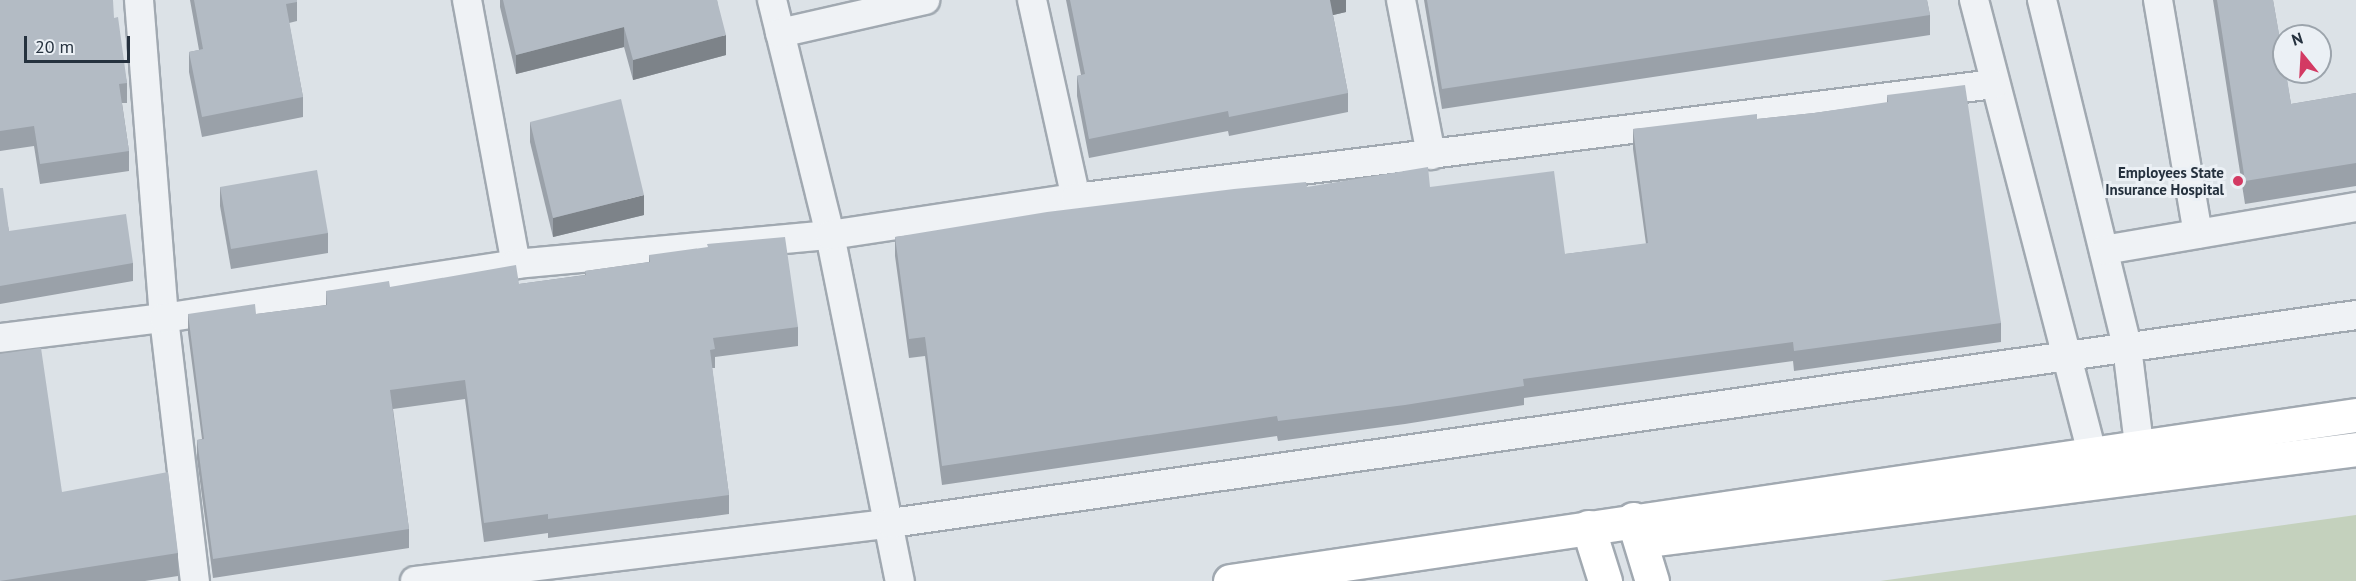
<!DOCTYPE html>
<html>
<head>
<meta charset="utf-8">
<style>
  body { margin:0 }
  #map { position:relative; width:2356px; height:581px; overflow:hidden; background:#dce2e7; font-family:"PT Sans",sans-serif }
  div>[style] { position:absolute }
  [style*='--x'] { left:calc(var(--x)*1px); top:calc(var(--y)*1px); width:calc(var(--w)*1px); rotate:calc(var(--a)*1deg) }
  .green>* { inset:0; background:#c4d1bd }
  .roads { filter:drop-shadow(2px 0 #a1a9b1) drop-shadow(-2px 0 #a1a9b1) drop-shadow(0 2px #a1a9b1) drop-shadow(0 -2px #a1a9b1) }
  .street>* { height:28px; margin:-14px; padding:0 14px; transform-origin:14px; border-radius:14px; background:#eff2f5 }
  .secondary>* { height:33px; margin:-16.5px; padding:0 16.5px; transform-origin:16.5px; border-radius:16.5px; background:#fff }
  .primary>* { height:33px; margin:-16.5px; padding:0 16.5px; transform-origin:16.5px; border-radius:16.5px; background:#fff }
  .wall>* { inset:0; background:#9aa1a9 }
  .shaded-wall>* { inset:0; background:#7d8389 }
  .building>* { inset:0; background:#b3bbc4 }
  .dots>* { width:16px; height:16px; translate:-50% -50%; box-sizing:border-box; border:3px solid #ebf0f5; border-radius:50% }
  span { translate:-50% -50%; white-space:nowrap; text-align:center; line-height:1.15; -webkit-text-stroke:6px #ebf0f5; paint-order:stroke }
  .poi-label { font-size:15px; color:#25313e; font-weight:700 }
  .right { translate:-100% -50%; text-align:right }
  .north { position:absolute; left:2272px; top:24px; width:60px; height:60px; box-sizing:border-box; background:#ebf0f5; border:2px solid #9ca4ac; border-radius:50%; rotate:342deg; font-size:16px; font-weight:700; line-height:24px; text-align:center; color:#25313e }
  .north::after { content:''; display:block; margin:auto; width:21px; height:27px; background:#d33a63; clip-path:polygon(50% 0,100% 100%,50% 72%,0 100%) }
  .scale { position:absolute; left:24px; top:36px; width:106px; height:27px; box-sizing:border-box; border:3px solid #25313e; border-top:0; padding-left:8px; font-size:18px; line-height:21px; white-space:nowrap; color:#25313e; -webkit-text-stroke:4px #ebf0f5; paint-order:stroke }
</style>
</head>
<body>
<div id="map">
  <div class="green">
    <i style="clip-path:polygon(2356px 515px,2356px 581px,1880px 581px)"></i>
  </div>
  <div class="roads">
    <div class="street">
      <i style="--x:139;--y:0;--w:319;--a:85.5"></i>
      <i style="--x:164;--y:318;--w:265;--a:83.3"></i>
      <i style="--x:467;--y:0;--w:269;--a:79.5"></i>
      <i style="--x:772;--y:0;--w:242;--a:76.1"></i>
      <i style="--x:830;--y:235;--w:353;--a:78.6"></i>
      <i style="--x:1032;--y:0;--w:203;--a:77.5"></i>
      <i style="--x:1401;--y:0;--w:158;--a:79"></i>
      <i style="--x:1974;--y:0;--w:468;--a:75.4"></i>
      <i style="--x:2042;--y:0;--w:357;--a:76.2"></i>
      <i style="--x:2127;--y:347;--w:124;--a:83"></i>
      <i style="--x:2158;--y:0;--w:237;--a:80.3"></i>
      <i style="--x:780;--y:33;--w:149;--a:-12.8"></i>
      <i style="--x:2104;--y:250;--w:256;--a:-9.7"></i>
      <i style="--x:0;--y:338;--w:165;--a:-7"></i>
      <i style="--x:164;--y:318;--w:356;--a:-8.7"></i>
      <i style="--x:516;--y:264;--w:315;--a:-5.3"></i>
      <i style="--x:830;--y:235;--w:249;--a:-8.6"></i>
      <i style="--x:1076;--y:198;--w:925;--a:-7.08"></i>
      <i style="--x:415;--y:581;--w:480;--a:-6.9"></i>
      <i style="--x:891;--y:523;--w:1480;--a:-8.08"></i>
    </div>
    <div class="secondary">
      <i style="--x:1633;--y:519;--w:65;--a:73"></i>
      <i style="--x:1588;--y:527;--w:57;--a:72.5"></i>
    </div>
    <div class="primary">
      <i style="--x:1641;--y:541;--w:721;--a:-7.33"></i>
      <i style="--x:1230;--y:581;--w:1138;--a:-8.39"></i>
    </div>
  </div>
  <div class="wall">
    <i style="clip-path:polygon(0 0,114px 18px,127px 83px,127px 103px,122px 103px,129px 151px,129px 171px,40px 184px,34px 146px,0 151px)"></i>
    <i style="clip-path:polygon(190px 0,297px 0,297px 21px,289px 23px,303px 97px,303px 117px,202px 137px,189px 72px,189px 52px,199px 50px)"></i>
    <i style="clip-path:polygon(500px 0,717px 0,726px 55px,633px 80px,624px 47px,516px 74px,500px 7px)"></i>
    <i style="clip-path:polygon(1066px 0,1346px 0,1346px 12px,1333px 15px,1348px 93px,1348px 112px,1229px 136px,1228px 131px,1089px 158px,1077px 96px,1077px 76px,1081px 75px)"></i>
    <i style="clip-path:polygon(1424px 0,1927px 0,1930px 15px,1930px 35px,1442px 109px)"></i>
    <i style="clip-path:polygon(2213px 0,2273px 0,2291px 104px,2356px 93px,2356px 186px,2245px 204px)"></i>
    <i style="clip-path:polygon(1887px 95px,2001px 323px,2001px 342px,1794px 371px,1793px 361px,1524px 398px,1524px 405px,1405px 424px,1278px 441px,1277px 436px,942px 485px,925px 356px,909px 358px,895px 256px,895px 237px,1307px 187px,1430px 187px,1565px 254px,1646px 244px,1633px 149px,1633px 129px,1757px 119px,1814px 113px,1887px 103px)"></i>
    <i style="clip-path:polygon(530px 122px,644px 215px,553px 237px,530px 142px)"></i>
    <i style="clip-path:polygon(220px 187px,328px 233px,328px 253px,231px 269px,220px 206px)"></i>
    <i style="clip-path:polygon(0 188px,9px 231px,133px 263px,133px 281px,0 304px)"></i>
    <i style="clip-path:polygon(649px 255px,798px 327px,798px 346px,715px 357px,715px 368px,712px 368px,729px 495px,729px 514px,548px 538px,548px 533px,484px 542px,465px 399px,393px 409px,409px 529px,409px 548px,213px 578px,197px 459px,197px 440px,202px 439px,188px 333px,188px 314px,256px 314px,326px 305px,326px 291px,390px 287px,519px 284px,585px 275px,585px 271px,649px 262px)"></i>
    <i style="clip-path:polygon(62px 492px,178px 553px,178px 576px,145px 581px,0 581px)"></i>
  </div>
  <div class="shaded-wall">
    <i style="clip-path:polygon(1329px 0,1346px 0,1346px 12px,1329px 16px)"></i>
    <i style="clip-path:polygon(624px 27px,624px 47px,516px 74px,516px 55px)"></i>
    <i style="clip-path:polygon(726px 35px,726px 55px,633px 80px,633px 60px)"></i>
    <i style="clip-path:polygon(644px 195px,644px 215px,553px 237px,553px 218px)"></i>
  </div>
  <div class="building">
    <i style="clip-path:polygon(0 0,113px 0,114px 18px,118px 17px,127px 83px,119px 84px,129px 151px,40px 164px,34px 126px,0 131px)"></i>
    <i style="clip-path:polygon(194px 0,297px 0,297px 2px,286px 4px,303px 97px,202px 117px,189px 52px,203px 49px)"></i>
    <i style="clip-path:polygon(503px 0,717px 0,726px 35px,633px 60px,624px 27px,516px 55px)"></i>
    <i style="clip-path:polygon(1070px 0,1330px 0,1348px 93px,1229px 117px,1228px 111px,1089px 139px,1077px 76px,1085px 74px)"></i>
    <i style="clip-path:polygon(1427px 0,1927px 0,1930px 15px,1442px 89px)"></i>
    <i style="clip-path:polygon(2217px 0,2273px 0,2284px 62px,2284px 72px,2286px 72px,2291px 104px,2356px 93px,2356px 163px,2245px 181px)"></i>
    <i style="clip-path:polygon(1965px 85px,2001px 323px,1794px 351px,1793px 342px,1668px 359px,1523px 379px,1524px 386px,1405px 405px,1278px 421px,1277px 416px,942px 466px,925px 337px,909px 339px,895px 237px,1047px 212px,1234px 189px,1306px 182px,1307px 187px,1428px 167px,1430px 187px,1554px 171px,1565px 254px,1648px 243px,1633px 129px,1757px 114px,1757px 119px,1814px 113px,1888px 102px,1887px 95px)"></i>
    <i style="clip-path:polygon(621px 99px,644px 195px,553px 218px,530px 122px)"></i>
    <i style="clip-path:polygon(317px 170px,328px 233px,231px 249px,220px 187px)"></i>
    <i style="clip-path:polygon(0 188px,3px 188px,9px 231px,126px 214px,133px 263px,0 286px)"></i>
    <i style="clip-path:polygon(785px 237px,798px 327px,713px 338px,715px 349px,710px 350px,729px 495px,548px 519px,548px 514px,484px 523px,465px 380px,390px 390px,409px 529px,213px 559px,197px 440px,204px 439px,188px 314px,255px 304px,256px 314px,327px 305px,326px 291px,389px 281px,390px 287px,516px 265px,519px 284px,586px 275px,585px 271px,650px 262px,649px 255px,708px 247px,707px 244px)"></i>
    <i style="clip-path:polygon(41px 348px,62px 492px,168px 472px,178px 553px,0 581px,0 354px)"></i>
  </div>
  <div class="dots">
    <i style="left:2238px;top:181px;background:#d33a63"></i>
  </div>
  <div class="poi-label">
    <span class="right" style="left:2224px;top:181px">Employees State<br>Insurance Hospital</span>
  </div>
  <div class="north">N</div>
  <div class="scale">20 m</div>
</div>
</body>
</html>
